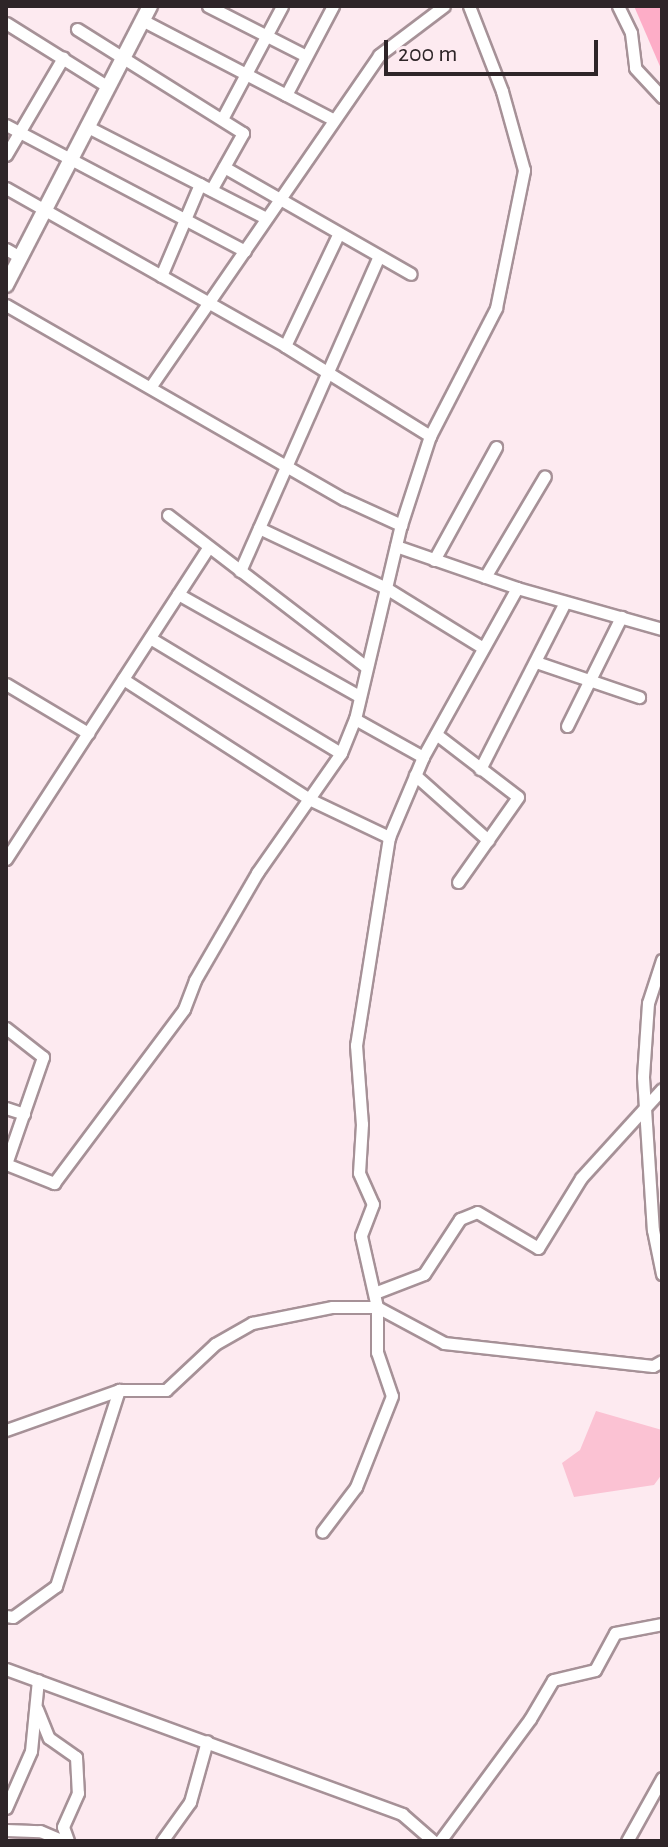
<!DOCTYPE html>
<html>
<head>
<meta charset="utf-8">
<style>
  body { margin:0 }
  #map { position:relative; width:668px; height:1847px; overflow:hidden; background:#fdeaf0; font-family:"Alegreya Sans",sans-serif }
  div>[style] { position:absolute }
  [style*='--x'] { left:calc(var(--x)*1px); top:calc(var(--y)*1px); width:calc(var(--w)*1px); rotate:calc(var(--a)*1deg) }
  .green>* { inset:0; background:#fbc2d3 }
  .water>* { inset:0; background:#fdadc7 }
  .roads { filter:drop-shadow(2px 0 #a69197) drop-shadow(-2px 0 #a69197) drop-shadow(0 2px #a69197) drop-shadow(0 -2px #a69197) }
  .minor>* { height:11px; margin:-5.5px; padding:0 5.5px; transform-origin:5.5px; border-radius:5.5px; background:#fff }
  .major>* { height:14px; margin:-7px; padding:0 7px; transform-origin:7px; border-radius:7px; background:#fff }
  span { translate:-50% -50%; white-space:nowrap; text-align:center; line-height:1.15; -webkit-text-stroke:6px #fdeaf0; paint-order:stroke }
  .frame { position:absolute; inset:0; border:8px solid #2e2528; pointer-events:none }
  .scale { position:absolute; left:384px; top:40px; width:214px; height:36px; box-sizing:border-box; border:4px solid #2e2528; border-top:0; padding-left:10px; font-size:24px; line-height:28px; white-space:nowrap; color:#2e2528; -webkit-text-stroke:6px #fdeaf0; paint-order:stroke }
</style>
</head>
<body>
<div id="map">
  <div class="green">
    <i style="clip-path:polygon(596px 1411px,662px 1430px,662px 1474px,654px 1485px,574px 1497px,562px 1463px,580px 1450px)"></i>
  </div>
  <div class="water">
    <i style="clip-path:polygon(634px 6px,662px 6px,662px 71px)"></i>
  </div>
  <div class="roads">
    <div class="minor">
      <i style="--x:208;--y:6;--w:110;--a:27"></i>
      <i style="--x:618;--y:6;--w:30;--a:64"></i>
      <i style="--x:631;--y:33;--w:35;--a:83"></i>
      <i style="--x:635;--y:68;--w:40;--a:47"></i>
      <i style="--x:142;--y:20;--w:216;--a:27.5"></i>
      <i style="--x:6;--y:23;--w:119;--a:32"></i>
      <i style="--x:77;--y:29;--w:196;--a:32.1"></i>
      <i style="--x:243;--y:133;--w:65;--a:119.3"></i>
      <i style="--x:286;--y:95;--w:101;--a:-62.2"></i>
      <i style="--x:222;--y:119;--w:128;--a:-62"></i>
      <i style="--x:6;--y:125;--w:270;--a:27.8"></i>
      <i style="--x:86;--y:126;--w:202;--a:27.1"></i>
      <i style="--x:6;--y:155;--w:113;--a:-59.6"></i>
      <i style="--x:224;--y:167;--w:215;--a:29.8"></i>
      <i style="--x:6;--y:188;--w:321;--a:29.5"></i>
      <i style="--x:285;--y:346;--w:171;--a:31.8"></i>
      <i style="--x:6;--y:249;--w:16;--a:30"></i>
      <i style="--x:161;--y:276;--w:100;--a:-67"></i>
      <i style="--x:6;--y:305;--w:390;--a:29.9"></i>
      <i style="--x:344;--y:499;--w:63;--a:24.5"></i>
      <i style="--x:285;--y:346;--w:125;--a:-64.5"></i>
      <i style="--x:151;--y:386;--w:402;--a:-55.4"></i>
      <i style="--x:379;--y:55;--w:81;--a:-37"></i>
      <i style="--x:168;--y:515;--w:248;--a:37.5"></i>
      <i style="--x:259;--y:528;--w:140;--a:25.3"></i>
      <i style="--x:386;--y:588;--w:114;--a:31.7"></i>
      <i style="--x:396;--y:546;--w:128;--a:19.1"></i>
      <i style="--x:517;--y:588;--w:151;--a:15.8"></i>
      <i style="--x:434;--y:560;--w:129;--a:-61.2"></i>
      <i style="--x:240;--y:571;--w:344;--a:-66.2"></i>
      <i style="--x:485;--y:577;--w:117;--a:-59.3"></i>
      <i style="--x:517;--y:588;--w:193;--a:119.1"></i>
      <i style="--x:423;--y:757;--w:87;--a:113"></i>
      <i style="--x:389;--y:837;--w:211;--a:99"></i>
      <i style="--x:356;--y:1045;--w:79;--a:85.7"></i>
      <i style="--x:362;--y:1124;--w:49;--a:93.5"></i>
      <i style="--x:359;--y:1173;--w:34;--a:66"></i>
      <i style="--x:373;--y:1204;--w:34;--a:111"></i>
      <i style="--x:361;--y:1236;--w:73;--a:77.3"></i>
      <i style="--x:377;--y:1307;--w:76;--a:28.2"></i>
      <i style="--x:444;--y:1343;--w:210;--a:6.3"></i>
      <i style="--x:653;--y:1366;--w:10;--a:-29"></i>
      <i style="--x:178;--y:594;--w:208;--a:29.4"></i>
      <i style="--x:150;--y:638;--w:223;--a:31.1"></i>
      <i style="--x:536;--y:662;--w:109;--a:18.8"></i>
      <i style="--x:123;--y:679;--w:221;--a:32.8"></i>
      <i style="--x:309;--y:799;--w:89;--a:25.4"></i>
      <i style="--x:6;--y:684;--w:96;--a:30.9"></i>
      <i style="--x:355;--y:719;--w:78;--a:29.2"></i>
      <i style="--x:567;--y:726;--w:122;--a:-63.6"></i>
      <i style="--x:436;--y:734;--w:103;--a:37.5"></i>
      <i style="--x:518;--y:797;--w:104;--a:125.2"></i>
      <i style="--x:480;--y:769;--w:187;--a:-63"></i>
      <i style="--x:415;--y:775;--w:98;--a:41.7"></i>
      <i style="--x:6;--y:859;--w:372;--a:-57"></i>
      <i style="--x:662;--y:960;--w:45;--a:108"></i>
      <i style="--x:648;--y:1003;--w:74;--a:93.9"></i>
      <i style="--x:643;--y:1077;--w:153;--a:86.3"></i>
      <i style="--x:653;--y:1230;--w:45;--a:78.4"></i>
      <i style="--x:6;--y:1028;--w:47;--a:38.1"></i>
      <i style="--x:43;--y:1057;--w:113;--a:109.1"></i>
      <i style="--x:6;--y:1108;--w:19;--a:18"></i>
      <i style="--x:6;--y:1164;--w:52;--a:21.6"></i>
      <i style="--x:54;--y:1183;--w:217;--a:-53.2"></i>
      <i style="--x:184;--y:1009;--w:31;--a:-69"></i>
      <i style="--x:195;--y:980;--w:124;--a:-59.9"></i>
      <i style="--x:257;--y:873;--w:146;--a:-55"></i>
      <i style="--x:341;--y:753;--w:37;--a:-68"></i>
      <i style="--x:355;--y:719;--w:199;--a:-76.7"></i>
      <i style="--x:401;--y:525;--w:94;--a:-72"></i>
      <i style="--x:430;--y:436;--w:144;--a:-62.7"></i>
      <i style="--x:496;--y:308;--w:141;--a:-78.5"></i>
      <i style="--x:524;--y:170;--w:82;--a:-105.6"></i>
      <i style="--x:502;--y:91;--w:91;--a:-111.2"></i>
      <i style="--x:377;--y:1292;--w:50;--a:-21"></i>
      <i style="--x:424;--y:1274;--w:66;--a:-56.8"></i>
      <i style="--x:460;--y:1219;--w:18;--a:-22"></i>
      <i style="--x:477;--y:1212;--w:71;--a:30.5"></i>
      <i style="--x:538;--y:1248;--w:82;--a:-58.4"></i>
      <i style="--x:581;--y:1178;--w:120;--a:-47.7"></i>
      <i style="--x:6;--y:1430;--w:120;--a:-19.5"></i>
      <i style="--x:6;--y:1616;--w:7;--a:8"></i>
      <i style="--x:13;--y:1617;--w:53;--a:-35.8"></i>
      <i style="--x:56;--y:1586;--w:206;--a:-72.2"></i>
      <i style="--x:119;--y:1390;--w:47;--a:0"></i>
      <i style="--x:166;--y:1390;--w:67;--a:-43.2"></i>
      <i style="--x:215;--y:1344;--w:43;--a:-29.6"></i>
      <i style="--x:252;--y:1323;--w:82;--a:-11.3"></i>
      <i style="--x:332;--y:1307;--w:45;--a:0"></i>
      <i style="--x:377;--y:1307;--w:45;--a:90"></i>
      <i style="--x:377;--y:1352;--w:46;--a:71.2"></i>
      <i style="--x:392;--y:1396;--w:98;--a:111.6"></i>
      <i style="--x:356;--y:1487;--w:56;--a:127.1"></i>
      <i style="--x:6;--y:1669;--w:422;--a:20.1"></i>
      <i style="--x:402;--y:1814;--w:41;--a:41.1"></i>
      <i style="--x:37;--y:1709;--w:31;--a:68"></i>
      <i style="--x:49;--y:1738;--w:33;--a:35"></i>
      <i style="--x:76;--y:1757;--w:36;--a:87"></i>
      <i style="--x:78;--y:1793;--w:37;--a:114"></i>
      <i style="--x:63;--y:1827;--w:15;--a:70"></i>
      <i style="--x:6;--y:1808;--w:62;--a:-66.3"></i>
      <i style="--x:31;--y:1751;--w:71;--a:-84.4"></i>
      <i style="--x:6;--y:1830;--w:34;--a:2"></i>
      <i style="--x:40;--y:1831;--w:25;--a:23"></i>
      <i style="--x:162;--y:1841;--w:48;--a:-54.3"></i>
      <i style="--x:190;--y:1802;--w:63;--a:-74.4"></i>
      <i style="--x:440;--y:1841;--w:152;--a:-53.6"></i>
      <i style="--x:530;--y:1719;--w:45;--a:-59.5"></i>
      <i style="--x:553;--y:1680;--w:43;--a:-13.4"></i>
      <i style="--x:595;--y:1670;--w:42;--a:-61.6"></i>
      <i style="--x:615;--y:1633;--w:48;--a:-10.8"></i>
      <i style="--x:627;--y:1841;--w:72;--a:-60.9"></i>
    </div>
    <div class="major">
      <i style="--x:6;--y:285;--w:314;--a:-62.7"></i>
    </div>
  </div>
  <div class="frame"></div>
  <div class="scale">200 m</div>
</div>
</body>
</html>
